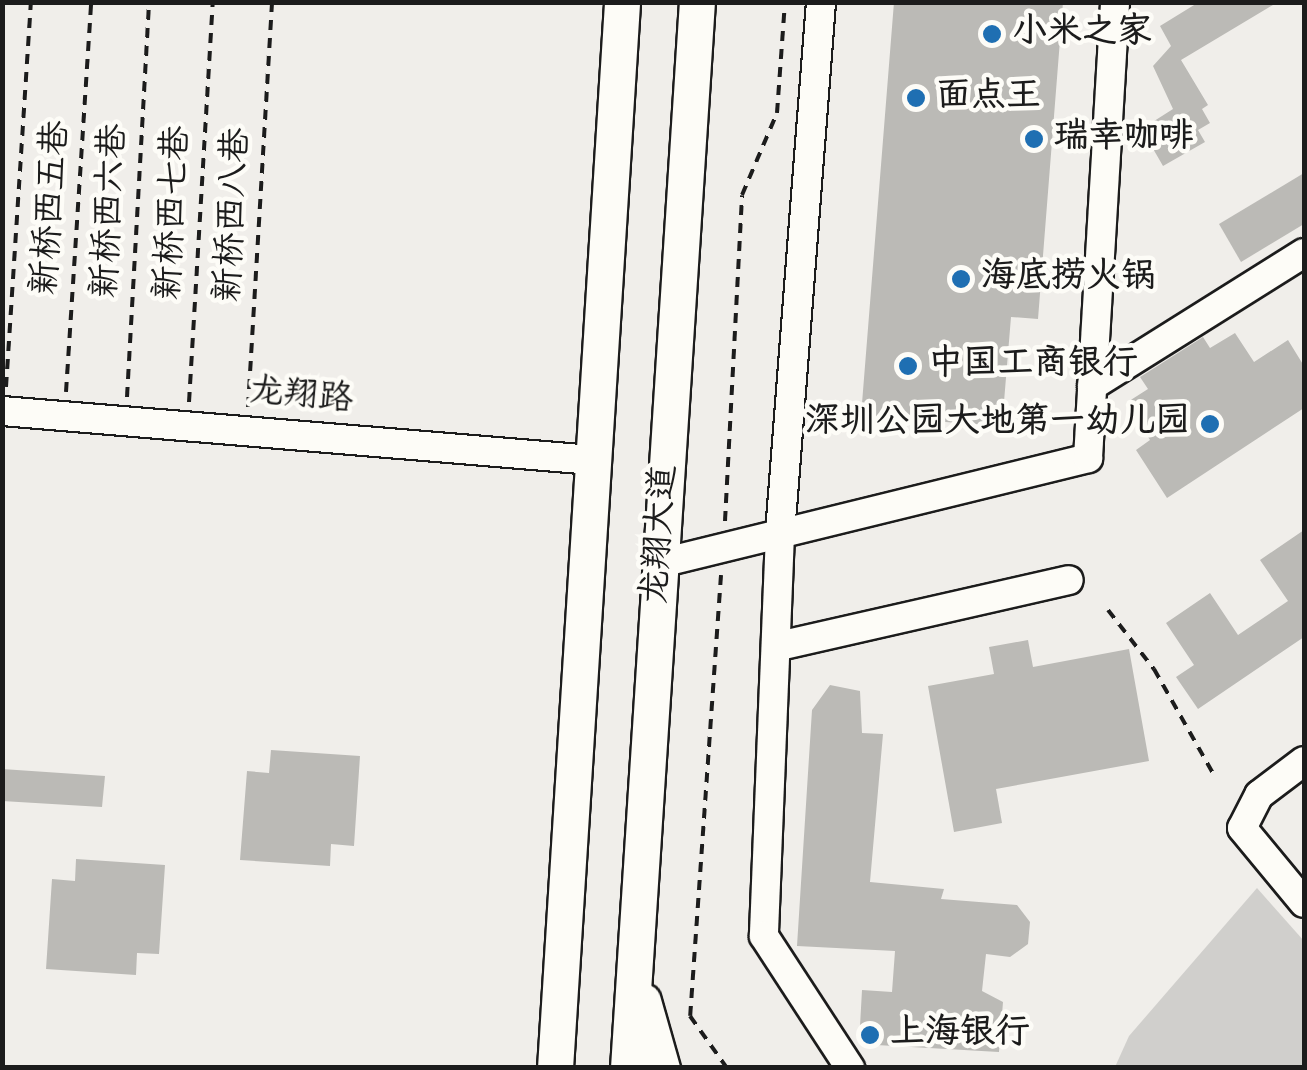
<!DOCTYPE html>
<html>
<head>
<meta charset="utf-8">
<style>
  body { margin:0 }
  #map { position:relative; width:1307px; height:1070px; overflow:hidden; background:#f0eeea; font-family:Dekko,"LXGW WenKai TC",sans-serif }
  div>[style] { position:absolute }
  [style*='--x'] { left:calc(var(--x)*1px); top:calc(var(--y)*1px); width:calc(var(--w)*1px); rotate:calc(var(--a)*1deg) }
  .green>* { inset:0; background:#d0cfcc }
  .building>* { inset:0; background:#bbbab6 }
  .path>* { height:4px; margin-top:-2px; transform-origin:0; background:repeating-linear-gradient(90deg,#1c1c1c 0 10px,transparent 0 18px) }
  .roads { filter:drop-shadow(2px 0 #1c1c1c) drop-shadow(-2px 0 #1c1c1c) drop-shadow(0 2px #1c1c1c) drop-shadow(0 -2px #1c1c1c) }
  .minor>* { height:28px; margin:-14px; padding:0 14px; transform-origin:14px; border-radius:14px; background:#fdfcf7 }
  .major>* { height:35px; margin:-17.5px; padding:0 17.5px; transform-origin:17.5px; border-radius:17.5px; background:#fdfcf7 }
  .dots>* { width:28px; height:28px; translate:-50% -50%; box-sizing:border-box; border:5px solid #fdfcf7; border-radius:50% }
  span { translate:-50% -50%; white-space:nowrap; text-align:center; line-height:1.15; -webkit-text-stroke:9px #fdfcf7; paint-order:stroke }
  .poi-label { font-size:35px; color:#1c1c1c; font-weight:700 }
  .left { translate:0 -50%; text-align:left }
  .right { translate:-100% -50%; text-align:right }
  .street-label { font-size:35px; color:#1c1c1c }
  .frame { position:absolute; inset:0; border:5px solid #1c1c1c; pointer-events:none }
</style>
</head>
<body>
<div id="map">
  <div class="green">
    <i style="clip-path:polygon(1257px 888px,1304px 941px,1304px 1067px,1115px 1067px,1129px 1036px)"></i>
  </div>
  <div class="building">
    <i style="clip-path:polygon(894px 2px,1063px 2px,1038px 319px,1011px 317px,1002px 426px,861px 416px)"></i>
    <i style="clip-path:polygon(1199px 2px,1278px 2px,1181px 60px,1208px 105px,1202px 109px,1210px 123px,1198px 130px,1205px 142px,1163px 166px,1148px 140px,1158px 134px,1151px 123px,1173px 109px,1153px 66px,1171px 46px,1160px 26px)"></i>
    <i style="clip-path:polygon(1304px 173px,1304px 224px,1241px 262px,1219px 224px)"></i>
    <i style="clip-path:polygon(1235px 333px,1254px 362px,1288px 340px,1304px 366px,1304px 408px,1167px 498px,1136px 450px,1150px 440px,1126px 403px,1148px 389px,1140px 377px,1203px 337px,1210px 348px)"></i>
    <i style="clip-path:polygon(1304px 530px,1304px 637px,1198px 709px,1176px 677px,1194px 665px,1166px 623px,1210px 593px,1238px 635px,1288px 601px,1260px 560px)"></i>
    <i style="clip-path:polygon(1028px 640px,1033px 667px,1129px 649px,1149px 761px,996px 789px,1002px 823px,954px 832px,928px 686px,994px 674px,989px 647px)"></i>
    <i style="clip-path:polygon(830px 685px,860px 691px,862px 733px,883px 734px,870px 882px,944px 889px,941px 899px,1017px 905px,1030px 922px,1028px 944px,1010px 957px,986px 954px,982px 991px,1003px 1002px,999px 1052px,859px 1044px,862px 990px,892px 992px,895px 951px,797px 946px,812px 710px)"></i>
    <i style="clip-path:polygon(271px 750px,360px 756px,354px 846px,331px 844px,330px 866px,240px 860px,247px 771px,269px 773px)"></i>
    <i style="clip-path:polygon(2px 769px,105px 776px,102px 807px,2px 801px)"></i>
    <i style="clip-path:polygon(76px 859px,165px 865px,159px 954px,137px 953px,136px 975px,46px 969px,52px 879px,75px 881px)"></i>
  </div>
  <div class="path">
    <i style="--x:6;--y:387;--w:386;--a:-86.3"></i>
    <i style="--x:66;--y:392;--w:391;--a:-86.3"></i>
    <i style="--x:127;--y:397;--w:396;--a:-86.8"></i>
    <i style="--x:189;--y:402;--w:401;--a:-86.6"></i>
    <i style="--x:248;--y:407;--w:406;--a:-86.6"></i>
    <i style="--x:725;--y:521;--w:326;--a:-87"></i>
    <i style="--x:742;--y:195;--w:89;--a:-66.9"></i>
    <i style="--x:777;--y:113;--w:111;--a:-85.9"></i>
    <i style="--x:721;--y:575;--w:442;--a:94"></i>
    <i style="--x:690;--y:1016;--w:64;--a:54.6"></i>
    <i style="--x:1108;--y:610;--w:75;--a:52.1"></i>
    <i style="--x:1154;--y:669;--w:122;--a:60.5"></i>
  </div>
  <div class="roads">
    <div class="minor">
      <i style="--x:821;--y:2;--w:534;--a:94.41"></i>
      <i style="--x:780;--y:534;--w:402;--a:92.3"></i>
      <i style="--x:764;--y:936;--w:158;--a:56.9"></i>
      <i style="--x:1092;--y:386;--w:250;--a:-32.1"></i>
      <i style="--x:2;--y:411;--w:593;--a:4.74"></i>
      <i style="--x:661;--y:563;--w:440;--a:-13.8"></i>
      <i style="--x:1088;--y:458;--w:457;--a:-86.6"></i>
      <i style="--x:779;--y:646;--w:297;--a:-12.8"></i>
      <i style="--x:1304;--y:761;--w:56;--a:142.9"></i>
      <i style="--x:1259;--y:795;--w:37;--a:117"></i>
      <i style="--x:1242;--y:828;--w:97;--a:50.4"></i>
    </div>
    <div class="major">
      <i style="--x:643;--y:1001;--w:70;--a:74.2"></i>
      <i style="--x:555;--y:1068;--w:1068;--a:-86.4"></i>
      <i style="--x:628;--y:1068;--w:1068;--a:-86.3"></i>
    </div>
  </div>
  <div class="dots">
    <i style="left:992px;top:34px;background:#1f6fb2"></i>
    <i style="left:916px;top:98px;background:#1f6fb2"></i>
    <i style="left:1034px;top:139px;background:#1f6fb2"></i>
    <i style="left:961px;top:279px;background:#1f6fb2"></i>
    <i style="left:908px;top:366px;background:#1f6fb2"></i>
    <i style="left:1210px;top:424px;background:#1f6fb2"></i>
    <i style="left:870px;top:1035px;background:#1f6fb2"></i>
  </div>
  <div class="poi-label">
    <span class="left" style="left:1012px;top:34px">小米之家</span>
    <span class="left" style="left:936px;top:98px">面点王</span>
    <span class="left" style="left:1054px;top:139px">瑞幸咖啡</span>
    <span class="left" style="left:981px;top:279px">海底捞火锅</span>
    <span class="left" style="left:928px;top:366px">中国工商银行</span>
    <span class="right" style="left:1190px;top:424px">深圳公园大地第一幼儿园</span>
    <span class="left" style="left:890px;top:1035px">上海银行</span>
  </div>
  <div class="street-label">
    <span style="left:53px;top:208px;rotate:-86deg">新桥西五巷</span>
    <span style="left:112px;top:211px;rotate:-87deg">新桥西六巷</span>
    <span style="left:175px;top:213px;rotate:-87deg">新桥西七巷</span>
    <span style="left:235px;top:215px;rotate:-87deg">新桥西八巷</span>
    <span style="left:301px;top:398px;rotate:5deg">龙翔路</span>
    <span style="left:662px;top:535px;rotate:-86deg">龙翔大道</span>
  </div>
  <div class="frame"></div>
</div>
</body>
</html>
